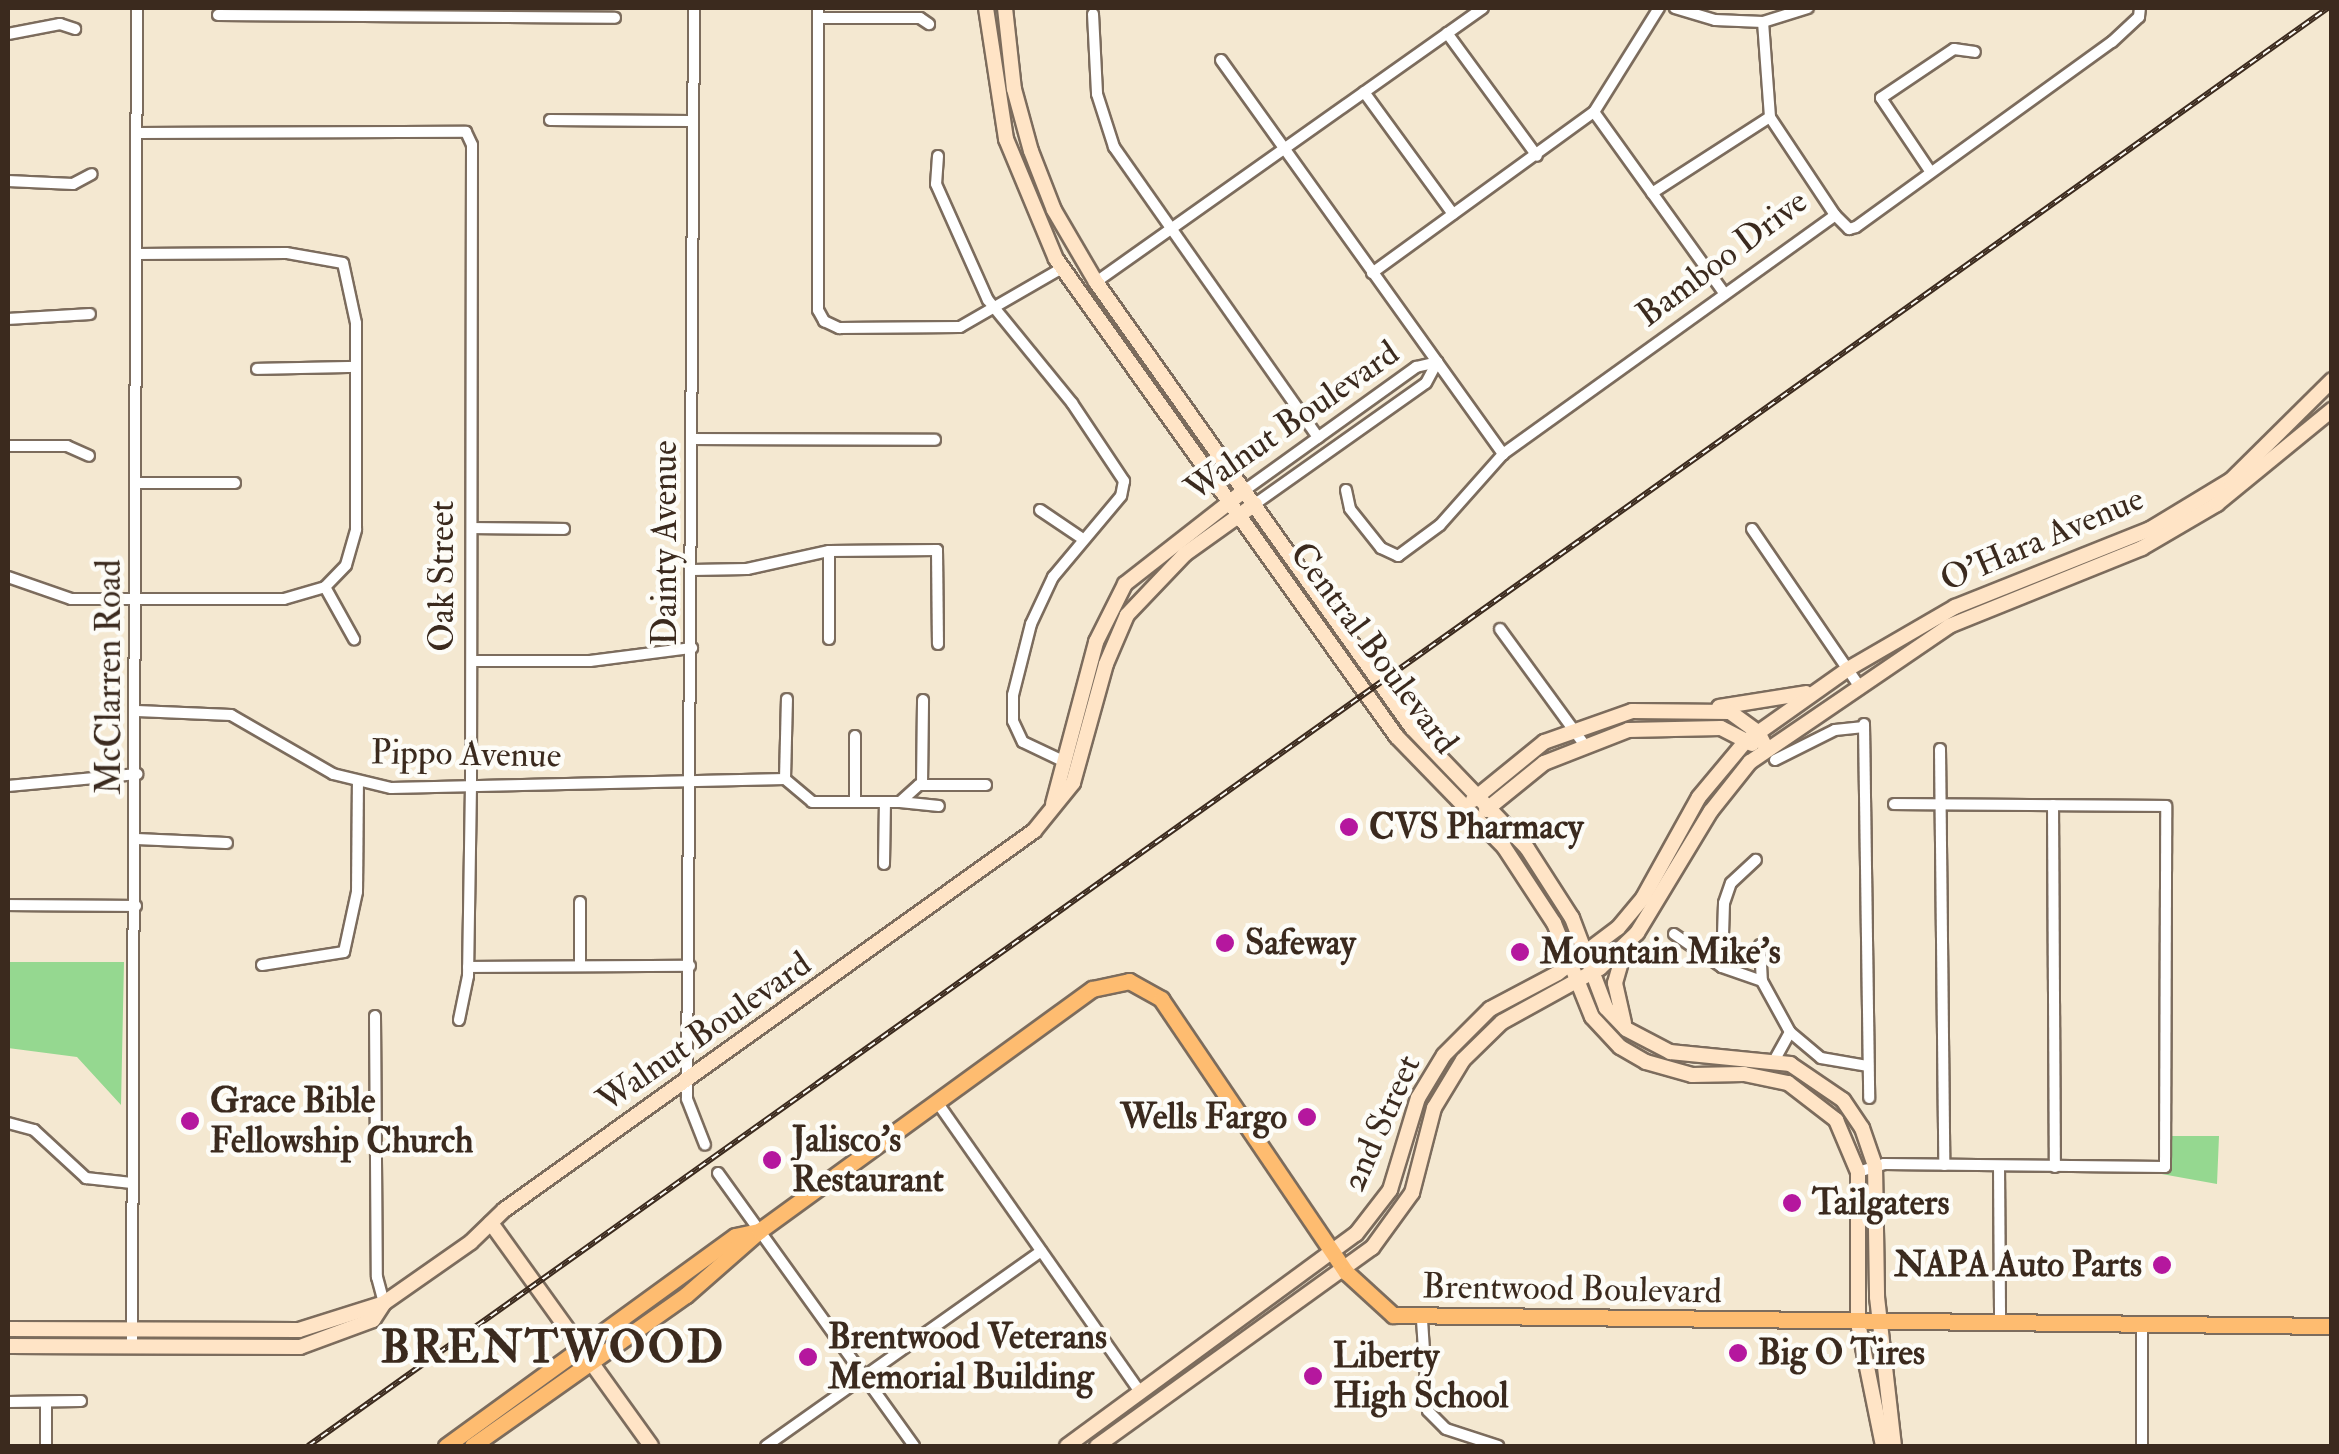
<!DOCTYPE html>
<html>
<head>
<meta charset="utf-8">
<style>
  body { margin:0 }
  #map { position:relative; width:2339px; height:1454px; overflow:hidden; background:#f4e8d1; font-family:"IM FELL Double Pica",serif }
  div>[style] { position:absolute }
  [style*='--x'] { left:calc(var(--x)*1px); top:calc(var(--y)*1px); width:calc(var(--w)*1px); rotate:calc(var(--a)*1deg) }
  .green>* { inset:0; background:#95d890 }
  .roads { filter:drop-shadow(2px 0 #7c6c5d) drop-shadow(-2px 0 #7c6c5d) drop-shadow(0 2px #7c6c5d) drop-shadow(0 -2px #7c6c5d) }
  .street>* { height:10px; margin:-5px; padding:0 5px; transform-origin:5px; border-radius:5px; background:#fff }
  .secondary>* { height:14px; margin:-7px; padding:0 7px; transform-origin:7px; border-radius:7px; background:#ffe4c6 }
  .primary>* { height:15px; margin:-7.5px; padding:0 7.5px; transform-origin:7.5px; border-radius:7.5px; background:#febc70 }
  .rail>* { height:6px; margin-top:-3px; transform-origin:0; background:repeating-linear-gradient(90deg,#fdfcf7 0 8px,#3b2a1e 0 16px); box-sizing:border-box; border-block:2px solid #3b2a1e }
  .dots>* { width:28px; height:28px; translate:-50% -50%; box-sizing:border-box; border:5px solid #fdfcf7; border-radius:50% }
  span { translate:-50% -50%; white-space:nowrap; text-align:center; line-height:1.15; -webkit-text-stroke:9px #fdfcf7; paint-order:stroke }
  .street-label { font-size:35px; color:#3b2a1e }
  .poi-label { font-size:35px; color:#3b2a1e; font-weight:700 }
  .left { translate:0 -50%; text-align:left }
  .right { translate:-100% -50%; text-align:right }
  .district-label { font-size:45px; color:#3b2a1e; font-weight:700; letter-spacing:2.5px }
  .frame { position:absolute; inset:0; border:10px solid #3b2a1e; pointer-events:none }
</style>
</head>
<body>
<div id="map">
  <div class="green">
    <i style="clip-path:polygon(8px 962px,124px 962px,121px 1105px,77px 1057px,8px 1048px)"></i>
    <i style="clip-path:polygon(2169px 1136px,2219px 1136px,2217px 1184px,2145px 1171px,2166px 1168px)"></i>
  </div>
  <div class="roads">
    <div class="street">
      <i style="--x:694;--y:8;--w:1091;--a:90.37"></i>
      <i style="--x:687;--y:1099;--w:49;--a:68.6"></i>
      <i style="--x:818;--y:8;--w:302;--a:90"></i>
      <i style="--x:818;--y:310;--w:13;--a:61"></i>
      <i style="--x:824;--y:321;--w:17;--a:25"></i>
      <i style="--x:839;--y:328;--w:121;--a:-0.5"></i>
      <i style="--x:960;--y:327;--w:118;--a:-30"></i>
      <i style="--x:1093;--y:14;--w:80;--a:87.1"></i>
      <i style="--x:1097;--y:94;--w:56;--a:72.2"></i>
      <i style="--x:1114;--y:147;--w:355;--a:54.9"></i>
      <i style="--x:218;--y:15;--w:397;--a:0.4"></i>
      <i style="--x:818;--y:18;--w:102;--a:0"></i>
      <i style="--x:920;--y:18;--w:11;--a:34"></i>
      <i style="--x:1763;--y:22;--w:47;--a:-17.3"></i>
      <i style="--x:1447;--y:33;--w:152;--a:53.8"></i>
      <i style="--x:8;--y:34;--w:53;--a:-10.9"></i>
      <i style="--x:60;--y:24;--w:16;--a:18"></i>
      <i style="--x:1221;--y:60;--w:485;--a:54.4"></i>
      <i style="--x:1364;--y:92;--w:151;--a:53.9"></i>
      <i style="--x:1594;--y:112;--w:223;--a:54.3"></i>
      <i style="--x:550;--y:120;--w:142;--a:0.4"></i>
      <i style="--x:137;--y:133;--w:329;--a:-0.2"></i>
      <i style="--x:466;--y:132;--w:14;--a:65"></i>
      <i style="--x:472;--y:145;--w:640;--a:90.09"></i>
      <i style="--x:471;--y:785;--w:191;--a:90.9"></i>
      <i style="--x:468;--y:976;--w:45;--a:101.6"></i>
      <i style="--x:938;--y:156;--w:28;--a:94"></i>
      <i style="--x:936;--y:184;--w:127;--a:65.9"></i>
      <i style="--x:988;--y:300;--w:133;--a:50.8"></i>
      <i style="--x:1072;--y:403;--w:94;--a:56.3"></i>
      <i style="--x:1124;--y:481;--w:15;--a:101"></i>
      <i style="--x:1121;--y:496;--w:106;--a:130"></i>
      <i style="--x:1053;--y:577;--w:52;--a:115.1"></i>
      <i style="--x:1031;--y:624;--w:73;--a:104.2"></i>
      <i style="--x:1013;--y:695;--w:26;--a:90"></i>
      <i style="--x:1013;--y:721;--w:23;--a:65"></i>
      <i style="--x:1023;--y:742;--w:44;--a:25.4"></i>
      <i style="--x:1930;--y:171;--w:88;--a:-123.9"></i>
      <i style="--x:1881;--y:98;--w:88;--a:-33.9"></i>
      <i style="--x:1954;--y:49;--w:21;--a:8"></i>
      <i style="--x:8;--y:181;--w:65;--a:2.6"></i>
      <i style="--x:73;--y:184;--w:21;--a:-28"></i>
      <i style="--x:1652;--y:193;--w:140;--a:-32.8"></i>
      <i style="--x:1835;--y:215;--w:20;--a:45"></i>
      <i style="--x:1849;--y:229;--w:7;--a:-16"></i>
      <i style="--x:1856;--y:227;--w:316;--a:-35.9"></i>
      <i style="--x:2112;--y:42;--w:37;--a:-43"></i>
      <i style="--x:2139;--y:17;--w:9;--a:-84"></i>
      <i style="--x:1372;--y:273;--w:274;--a:-36"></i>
      <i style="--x:1594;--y:112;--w:123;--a:-58"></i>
      <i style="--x:1096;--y:282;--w:474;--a:-35.3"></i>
      <i style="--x:8;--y:319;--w:82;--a:-3.5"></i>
      <i style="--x:257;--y:369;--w:98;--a:-1.2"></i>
      <i style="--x:692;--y:439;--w:243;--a:0.2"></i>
      <i style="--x:8;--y:446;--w:59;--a:0"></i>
      <i style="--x:67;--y:446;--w:24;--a:24"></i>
      <i style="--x:137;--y:483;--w:98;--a:0"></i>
      <i style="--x:1245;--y:490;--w:211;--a:-35.7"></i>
      <i style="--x:1416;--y:367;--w:22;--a:-13"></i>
      <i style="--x:1346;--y:490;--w:19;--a:78"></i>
      <i style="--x:1350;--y:509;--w:50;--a:51.5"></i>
      <i style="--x:1381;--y:548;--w:19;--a:25"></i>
      <i style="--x:1398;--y:556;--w:52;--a:-36.4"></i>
      <i style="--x:1440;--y:525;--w:95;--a:-48.4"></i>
      <i style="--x:1503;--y:454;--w:409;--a:-35.7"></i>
      <i style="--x:1835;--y:215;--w:118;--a:-123.6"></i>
      <i style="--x:1770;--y:117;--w:95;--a:-94.2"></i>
      <i style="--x:1763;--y:22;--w:48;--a:-177.6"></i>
      <i style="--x:1715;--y:20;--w:42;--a:-163.3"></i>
      <i style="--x:1255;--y:504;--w:209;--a:-35.3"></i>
      <i style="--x:1426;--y:383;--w:24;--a:-62"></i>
      <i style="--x:1040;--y:510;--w:48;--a:34"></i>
      <i style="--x:473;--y:528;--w:91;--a:0.6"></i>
      <i style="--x:1752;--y:529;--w:186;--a:55.7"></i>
      <i style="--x:692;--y:570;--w:55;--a:-1"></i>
      <i style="--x:747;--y:569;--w:84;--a:-12.4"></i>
      <i style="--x:829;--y:551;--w:108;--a:-0.5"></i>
      <i style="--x:937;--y:550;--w:94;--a:89.4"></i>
      <i style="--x:8;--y:577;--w:67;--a:19.2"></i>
      <i style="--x:71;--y:599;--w:213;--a:0"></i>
      <i style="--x:284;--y:599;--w:43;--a:-16.3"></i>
      <i style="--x:325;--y:587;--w:30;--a:-46"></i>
      <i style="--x:346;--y:565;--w:37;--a:-74"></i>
      <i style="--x:356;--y:529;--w:206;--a:-90"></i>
      <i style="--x:356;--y:323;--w:61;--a:-102.2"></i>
      <i style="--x:343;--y:263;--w:58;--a:-170"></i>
      <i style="--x:286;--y:253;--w:149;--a:179.6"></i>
      <i style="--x:325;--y:587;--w:60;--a:60.9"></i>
      <i style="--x:1500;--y:629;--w:142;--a:53.9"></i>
      <i style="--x:829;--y:639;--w:88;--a:-90"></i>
      <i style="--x:472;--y:661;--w:118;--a:0"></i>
      <i style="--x:590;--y:661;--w:103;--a:-7.3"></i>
      <i style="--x:137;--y:711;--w:94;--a:2.4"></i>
      <i style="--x:231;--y:715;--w:118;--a:30"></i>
      <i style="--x:333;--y:774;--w:60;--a:13.6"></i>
      <i style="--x:391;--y:788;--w:394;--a:-1.3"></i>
      <i style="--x:785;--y:779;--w:35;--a:40"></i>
      <i style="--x:812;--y:802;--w:88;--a:0"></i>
      <i style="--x:900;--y:802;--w:25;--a:-42"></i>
      <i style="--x:919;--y:785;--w:67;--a:0"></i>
      <i style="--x:1864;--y:724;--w:374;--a:89.2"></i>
      <i style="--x:1940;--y:749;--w:416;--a:89.4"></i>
      <i style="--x:1775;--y:760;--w:67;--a:-26.6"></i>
      <i style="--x:1835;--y:730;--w:29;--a:-6"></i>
      <i style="--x:785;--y:779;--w:80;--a:-88.6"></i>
      <i style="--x:922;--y:785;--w:85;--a:-89.3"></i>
      <i style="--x:8;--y:786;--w:130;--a:-5.3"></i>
      <i style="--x:855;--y:802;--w:66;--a:-90"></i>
      <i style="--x:900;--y:802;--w:39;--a:6"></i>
      <i style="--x:2053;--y:805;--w:362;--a:89.7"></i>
      <i style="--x:136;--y:839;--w:91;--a:2.5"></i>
      <i style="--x:884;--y:864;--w:62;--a:-89.1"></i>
      <i style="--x:580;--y:902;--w:64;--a:90"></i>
      <i style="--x:8;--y:905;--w:128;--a:0.4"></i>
      <i style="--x:1674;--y:934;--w:58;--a:34.5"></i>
      <i style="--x:1722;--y:967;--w:42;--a:19.3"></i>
      <i style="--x:1760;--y:945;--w:36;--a:87"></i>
      <i style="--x:1762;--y:981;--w:58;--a:61.2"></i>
      <i style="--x:1790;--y:1032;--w:40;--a:40"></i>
      <i style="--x:1821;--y:1058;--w:48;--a:9.7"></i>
      <i style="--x:262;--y:965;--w:83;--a:-9"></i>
      <i style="--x:344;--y:952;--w:61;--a:-77.8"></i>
      <i style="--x:357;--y:892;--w:110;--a:-89.5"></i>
      <i style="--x:468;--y:967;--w:222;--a:-0.3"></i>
      <i style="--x:1722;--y:967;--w:64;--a:-88.2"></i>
      <i style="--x:1724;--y:903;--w:21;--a:-71"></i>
      <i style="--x:1731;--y:883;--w:34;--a:-43"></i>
      <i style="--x:375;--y:1016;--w:261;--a:89.6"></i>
      <i style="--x:377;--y:1277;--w:27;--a:75"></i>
      <i style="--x:1774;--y:1061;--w:33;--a:-61"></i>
      <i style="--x:937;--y:1102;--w:355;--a:55"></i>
      <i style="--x:8;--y:1123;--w:27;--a:15"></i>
      <i style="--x:34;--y:1130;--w:71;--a:42.7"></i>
      <i style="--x:86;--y:1178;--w:46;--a:6.2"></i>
      <i style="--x:1999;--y:1167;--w:157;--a:89.6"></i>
      <i style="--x:1858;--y:1172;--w:27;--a:-17"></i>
      <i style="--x:1884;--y:1164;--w:281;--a:0.6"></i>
      <i style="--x:2165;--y:1167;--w:361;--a:-89.8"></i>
      <i style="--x:2166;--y:806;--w:272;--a:-179.6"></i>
      <i style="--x:718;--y:1173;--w:336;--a:54.3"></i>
      <i style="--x:1422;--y:1320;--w:91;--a:86.2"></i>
      <i style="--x:1428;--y:1411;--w:25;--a:45"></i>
      <i style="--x:1446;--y:1429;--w:55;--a:18.1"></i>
      <i style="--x:2142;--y:1324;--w:122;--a:90"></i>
      <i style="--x:132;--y:1346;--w:1338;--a:-89.79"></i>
      <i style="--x:8;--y:1402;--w:73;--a:-0.8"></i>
      <i style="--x:46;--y:1446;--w:44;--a:-90"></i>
      <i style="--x:766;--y:1446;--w:337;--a:-35.3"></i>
    </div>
    <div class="secondary">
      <i style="--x:986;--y:8;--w:133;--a:81.3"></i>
      <i style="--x:1006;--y:139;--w:130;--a:67.4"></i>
      <i style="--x:1056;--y:259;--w:587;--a:54.5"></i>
      <i style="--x:1397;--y:737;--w:153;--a:45.8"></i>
      <i style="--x:1504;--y:847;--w:91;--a:56.7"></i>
      <i style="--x:1554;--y:923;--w:101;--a:68"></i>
      <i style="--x:1592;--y:1017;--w:41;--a:47"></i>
      <i style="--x:1620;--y:1047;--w:30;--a:30"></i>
      <i style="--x:1646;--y:1062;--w:48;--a:15.8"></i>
      <i style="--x:1692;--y:1075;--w:52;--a:-1.1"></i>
      <i style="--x:1744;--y:1074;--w:45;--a:11.6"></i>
      <i style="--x:1788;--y:1083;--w:61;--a:37.6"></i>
      <i style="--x:1836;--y:1120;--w:56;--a:67.1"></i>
      <i style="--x:1858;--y:1172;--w:151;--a:90"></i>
      <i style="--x:1858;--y:1323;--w:126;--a:78.5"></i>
      <i style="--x:1005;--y:8;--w:81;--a:83.7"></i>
      <i style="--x:1014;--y:89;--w:64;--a:74.7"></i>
      <i style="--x:1031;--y:151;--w:63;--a:68.7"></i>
      <i style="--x:1054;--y:210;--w:83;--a:59.7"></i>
      <i style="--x:1096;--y:282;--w:547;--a:54.68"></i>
      <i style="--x:1412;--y:728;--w:166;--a:46.2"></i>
      <i style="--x:1527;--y:848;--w:83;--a:57.3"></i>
      <i style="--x:1572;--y:918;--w:96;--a:69.3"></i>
      <i style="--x:1606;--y:1008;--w:29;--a:46"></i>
      <i style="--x:1626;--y:1029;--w:50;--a:27.6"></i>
      <i style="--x:1670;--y:1052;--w:121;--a:5.7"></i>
      <i style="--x:1790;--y:1064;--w:64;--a:34.2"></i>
      <i style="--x:1843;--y:1100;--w:34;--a:56"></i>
      <i style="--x:1862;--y:1128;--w:39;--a:71"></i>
      <i style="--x:1875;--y:1165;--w:132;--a:89.1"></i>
      <i style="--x:1877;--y:1297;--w:150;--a:83.5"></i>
      <i style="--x:1719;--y:707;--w:88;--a:-9.1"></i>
      <i style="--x:1473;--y:800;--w:92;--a:-39.2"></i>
      <i style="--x:1544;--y:742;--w:93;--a:-19.4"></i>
      <i style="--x:1632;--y:711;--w:98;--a:0.6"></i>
      <i style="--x:1730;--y:712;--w:34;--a:36"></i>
      <i style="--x:1758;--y:732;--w:20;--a:63"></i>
      <i style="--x:1053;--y:804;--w:168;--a:-75.1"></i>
      <i style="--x:1096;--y:642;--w:65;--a:-63.4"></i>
      <i style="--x:1125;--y:584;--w:152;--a:-38.1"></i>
      <i style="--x:1486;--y:810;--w:75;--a:-39"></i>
      <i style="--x:1544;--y:763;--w:90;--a:-21.4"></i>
      <i style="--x:1628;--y:730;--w:93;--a:-1.2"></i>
      <i style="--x:1721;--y:728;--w:35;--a:27"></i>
      <i style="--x:1624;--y:1023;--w:41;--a:-102.7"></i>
      <i style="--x:1615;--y:983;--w:36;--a:-74"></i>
      <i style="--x:491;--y:1223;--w:274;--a:54.3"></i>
      <i style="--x:8;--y:1329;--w:291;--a:0.2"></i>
      <i style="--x:299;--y:1330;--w:89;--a:-17.6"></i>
      <i style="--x:8;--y:1346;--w:292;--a:0.2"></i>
      <i style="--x:300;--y:1347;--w:78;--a:-20.3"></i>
      <i style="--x:373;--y:1320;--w:20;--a:-57"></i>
      <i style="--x:384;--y:1303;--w:106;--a:-35"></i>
      <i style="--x:471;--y:1242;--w:46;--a:-44.1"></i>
      <i style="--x:504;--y:1210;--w:652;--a:-35.57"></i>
      <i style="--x:1034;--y:831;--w:62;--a:-50.9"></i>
      <i style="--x:1073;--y:783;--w:123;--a:-74.5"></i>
      <i style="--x:1106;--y:664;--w:53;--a:-66.8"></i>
      <i style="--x:1127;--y:615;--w:84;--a:-46.4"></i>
      <i style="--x:1185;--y:554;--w:86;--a:-35.5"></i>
      <i style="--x:1067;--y:1446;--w:358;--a:-36.3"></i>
      <i style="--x:1356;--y:1234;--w:56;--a:-52.3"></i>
      <i style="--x:1390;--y:1190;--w:96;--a:-73.1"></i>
      <i style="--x:1418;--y:1098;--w:50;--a:-58.8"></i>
      <i style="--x:1444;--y:1055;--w:65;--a:-45"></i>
      <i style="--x:1490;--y:1009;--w:77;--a:-27.9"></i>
      <i style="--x:1558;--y:973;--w:75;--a:-36.9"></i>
      <i style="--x:1618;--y:928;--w:39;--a:-50"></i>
      <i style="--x:1643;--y:898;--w:115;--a:-61"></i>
      <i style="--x:1699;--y:797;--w:72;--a:-50.1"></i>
      <i style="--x:1745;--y:742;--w:126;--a:-35.3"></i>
      <i style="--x:1848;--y:669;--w:124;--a:-30.1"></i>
      <i style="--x:1955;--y:607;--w:210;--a:-21.8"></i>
      <i style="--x:2150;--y:529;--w:95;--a:-31.2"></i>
      <i style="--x:2231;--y:480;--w:142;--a:-44.7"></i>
      <i style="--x:1097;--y:1446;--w:339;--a:-35.8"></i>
      <i style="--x:1372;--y:1248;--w:68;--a:-54"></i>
      <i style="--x:1412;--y:1193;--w:88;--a:-75.5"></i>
      <i style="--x:1434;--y:1108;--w:56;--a:-58.9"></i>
      <i style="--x:1463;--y:1060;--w:54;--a:-44.3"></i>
      <i style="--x:1502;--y:1022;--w:112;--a:-28.9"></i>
      <i style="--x:1600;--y:968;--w:51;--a:-43.4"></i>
      <i style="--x:1637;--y:933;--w:143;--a:-58.8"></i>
      <i style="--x:1711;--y:811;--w:63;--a:-51.5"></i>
      <i style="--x:1750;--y:762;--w:241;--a:-34.3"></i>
      <i style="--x:1949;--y:626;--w:208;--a:-22"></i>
      <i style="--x:2142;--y:548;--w:87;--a:-30.4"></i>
      <i style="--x:2217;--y:504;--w:149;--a:-39.3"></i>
    </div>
    <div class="primary">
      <i style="--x:446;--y:1446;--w:357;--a:-36"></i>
      <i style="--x:735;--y:1236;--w:25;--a:-12"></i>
      <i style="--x:472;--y:1446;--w:262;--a:-35.2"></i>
      <i style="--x:686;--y:1295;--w:97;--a:-41.2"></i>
      <i style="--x:759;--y:1231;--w:412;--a:-36"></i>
      <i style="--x:1092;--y:989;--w:38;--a:-12"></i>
      <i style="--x:1129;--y:981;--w:37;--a:29"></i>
      <i style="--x:1161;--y:999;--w:330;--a:55.9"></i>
      <i style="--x:1346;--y:1272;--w:64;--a:42.5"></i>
      <i style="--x:1393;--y:1315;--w:939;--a:0.67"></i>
    </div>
  </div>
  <div class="rail">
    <i style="--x:308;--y:1446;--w:2480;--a:-35.45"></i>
  </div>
  <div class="dots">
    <i style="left:1349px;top:827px;background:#b5179e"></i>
    <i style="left:1225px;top:943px;background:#b5179e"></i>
    <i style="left:1520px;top:952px;background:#b5179e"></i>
    <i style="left:1307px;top:1117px;background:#b5179e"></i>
    <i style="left:190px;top:1121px;background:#b5179e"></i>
    <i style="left:772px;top:1160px;background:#b5179e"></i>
    <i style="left:1792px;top:1203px;background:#b5179e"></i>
    <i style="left:2162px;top:1265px;background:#b5179e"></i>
    <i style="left:1738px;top:1353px;background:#b5179e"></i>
    <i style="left:808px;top:1357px;background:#b5179e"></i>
    <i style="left:1313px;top:1376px;background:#b5179e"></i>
  </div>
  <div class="street-label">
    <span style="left:1722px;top:258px;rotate:-37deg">Bamboo Drive</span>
    <span style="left:1292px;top:421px;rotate:-35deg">Walnut Boulevard</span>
    <span style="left:2042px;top:539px;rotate:-23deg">O'Hara Avenue</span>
    <span style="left:665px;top:543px;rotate:-90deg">Dainty Avenue</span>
    <span style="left:442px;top:576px;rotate:-90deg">Oak Street</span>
    <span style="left:1374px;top:648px;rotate:53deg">Central Boulevard</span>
    <span style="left:109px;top:677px;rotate:-90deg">McClarren Road</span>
    <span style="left:466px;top:754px;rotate:1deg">Pippo Avenue</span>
    <span style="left:704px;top:1032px;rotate:-35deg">Walnut Boulevard</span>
    <span style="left:1381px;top:1123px;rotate:-66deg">2nd Street</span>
    <span style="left:1572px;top:1289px;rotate:1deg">Brentwood Boulevard</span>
  </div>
  <div class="poi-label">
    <span class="left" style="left:1369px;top:827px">CVS Pharmacy</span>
    <span class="left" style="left:1245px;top:943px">Safeway</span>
    <span class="left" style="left:1540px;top:952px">Mountain Mike's</span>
    <span class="left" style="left:210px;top:1121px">Grace Bible<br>Fellowship Church</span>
    <span class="right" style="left:1287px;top:1117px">Wells Fargo</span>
    <span class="left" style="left:792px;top:1160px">Jalisco's<br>Restaurant</span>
    <span class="left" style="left:1812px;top:1203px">Tailgaters</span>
    <span class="right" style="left:2142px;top:1265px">NAPA Auto Parts</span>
    <span class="left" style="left:828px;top:1357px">Brentwood Veterans<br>Memorial Building</span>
    <span class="left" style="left:1758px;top:1353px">Big O Tires</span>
    <span class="left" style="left:1333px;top:1376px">Liberty<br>High School</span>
  </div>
  <div class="district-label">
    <span style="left:553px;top:1349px">BRENTWOOD</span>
  </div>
  <div class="frame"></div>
</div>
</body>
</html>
